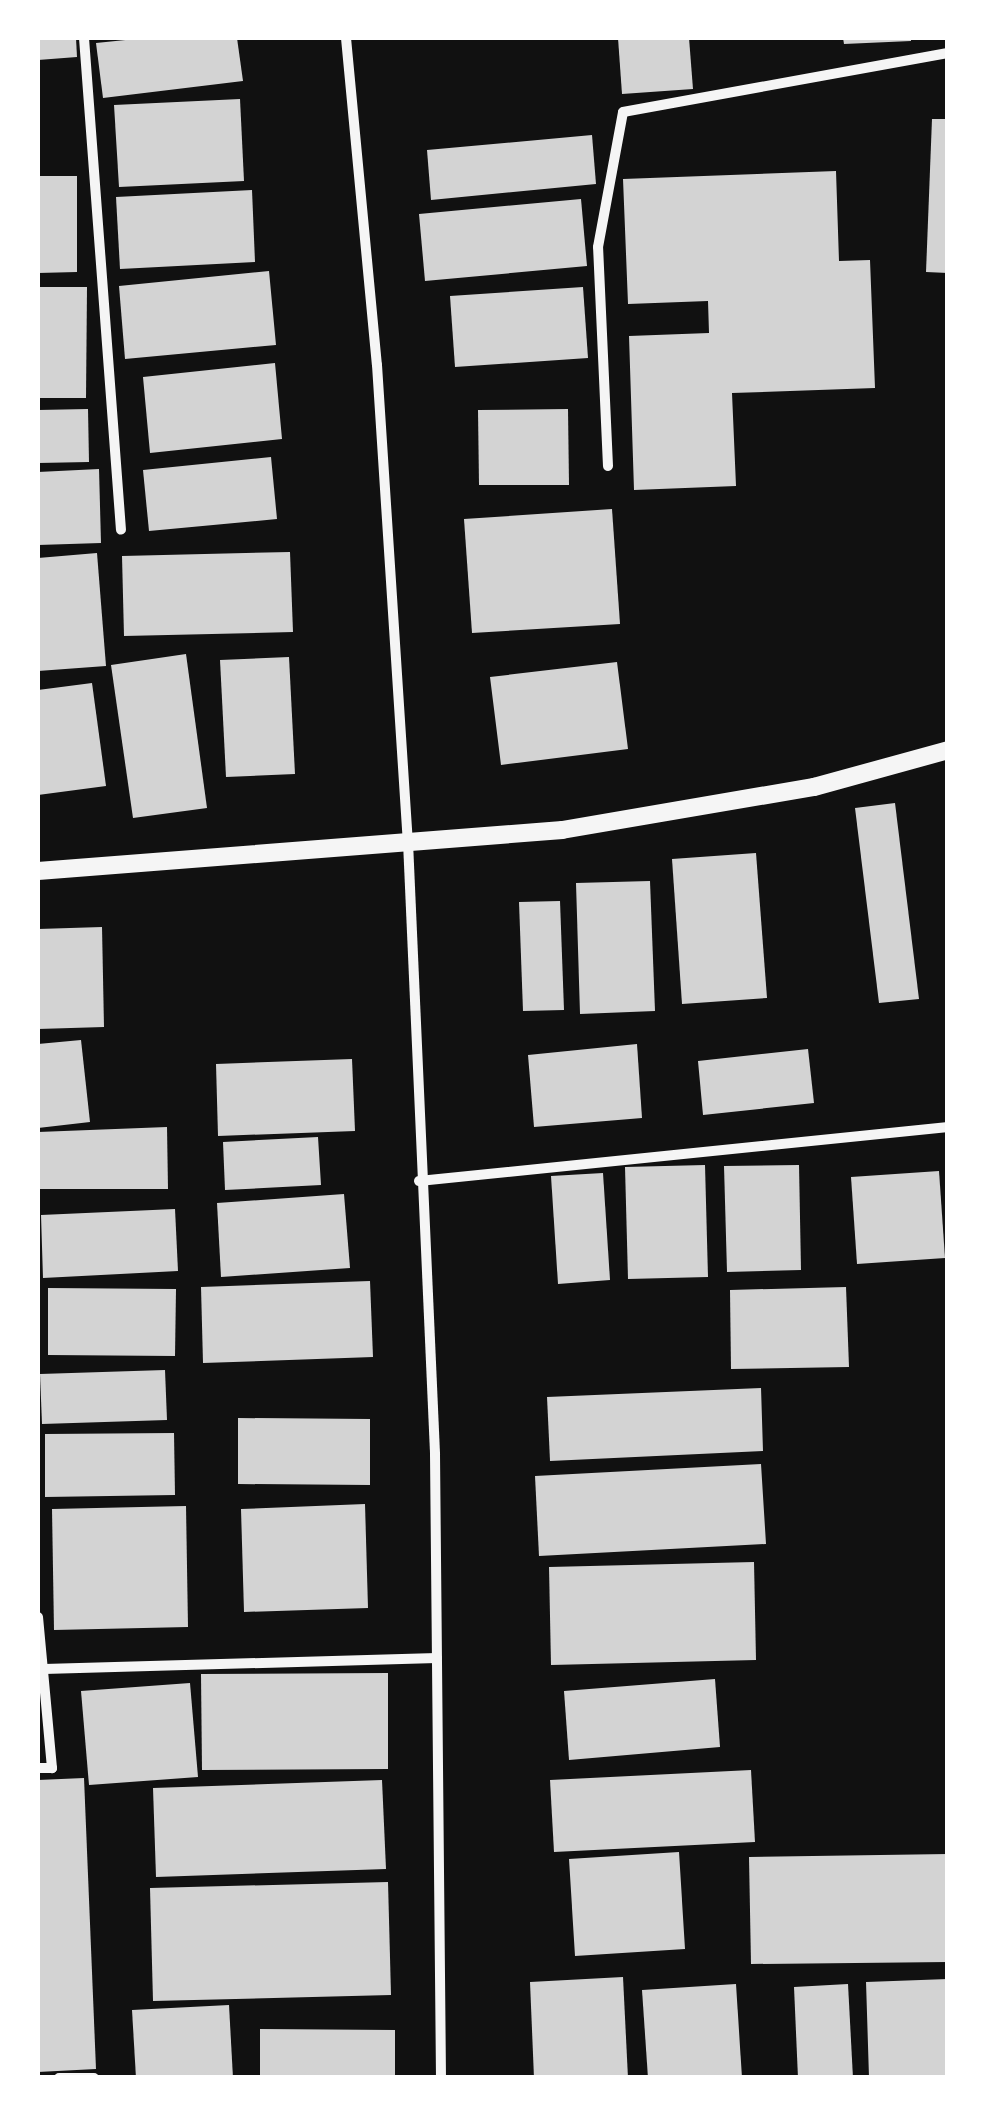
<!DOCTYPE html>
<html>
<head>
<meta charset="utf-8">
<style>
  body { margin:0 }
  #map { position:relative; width:985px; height:2115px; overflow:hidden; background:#111; font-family:Literata,serif }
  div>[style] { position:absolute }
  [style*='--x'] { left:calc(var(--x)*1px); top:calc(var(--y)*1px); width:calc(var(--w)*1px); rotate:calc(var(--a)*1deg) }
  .building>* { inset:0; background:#d3d3d3 }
  .minor>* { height:10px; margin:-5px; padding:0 5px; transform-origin:5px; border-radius:5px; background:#f5f5f5 }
  .tertiary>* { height:18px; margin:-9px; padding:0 9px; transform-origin:9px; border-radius:9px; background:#f5f5f5 }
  span { translate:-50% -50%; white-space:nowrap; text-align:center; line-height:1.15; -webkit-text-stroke:10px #fff; paint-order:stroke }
  .frame { position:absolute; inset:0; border:40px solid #fff; pointer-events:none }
</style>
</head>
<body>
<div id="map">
  <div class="building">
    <i style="clip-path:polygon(38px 38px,76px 38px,77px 57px,38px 60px)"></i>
    <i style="clip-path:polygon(145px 38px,237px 38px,243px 81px,103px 98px,96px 43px)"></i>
    <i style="clip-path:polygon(618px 38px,689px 38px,693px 89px,622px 94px)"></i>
    <i style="clip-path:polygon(843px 38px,911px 38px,911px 41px,844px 44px)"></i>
    <i style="clip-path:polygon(240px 99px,244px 181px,119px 187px,114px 105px)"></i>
    <i style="clip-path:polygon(932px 119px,948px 119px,948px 273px,926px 272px)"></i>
    <i style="clip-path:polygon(592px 135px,596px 184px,431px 200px,427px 150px)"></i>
    <i style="clip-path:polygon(836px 171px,839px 261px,870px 260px,875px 388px,732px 393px,736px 486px,634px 490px,629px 336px,709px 333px,708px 301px,628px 304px,623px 179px)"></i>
    <i style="clip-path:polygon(38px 176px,77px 176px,77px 272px,38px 273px)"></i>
    <i style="clip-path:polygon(252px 190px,255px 262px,120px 269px,116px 197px)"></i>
    <i style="clip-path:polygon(581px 199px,587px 266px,425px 281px,419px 214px)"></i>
    <i style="clip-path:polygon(269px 271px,276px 345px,125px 359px,119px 286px)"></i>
    <i style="clip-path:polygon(38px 287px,87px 287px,86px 398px,38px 398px)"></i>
    <i style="clip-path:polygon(583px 287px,588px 358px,455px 367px,450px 296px)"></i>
    <i style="clip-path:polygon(275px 363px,282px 439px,150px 453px,143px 377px)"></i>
    <i style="clip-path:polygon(88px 409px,89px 462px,38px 463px,38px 410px)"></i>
    <i style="clip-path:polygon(568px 409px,569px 485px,479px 485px,478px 410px)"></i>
    <i style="clip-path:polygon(271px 457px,277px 519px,149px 531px,143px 470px)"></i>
    <i style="clip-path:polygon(99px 469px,101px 543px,38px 545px,38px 472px)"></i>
    <i style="clip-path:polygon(612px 509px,620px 624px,472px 633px,464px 519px)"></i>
    <i style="clip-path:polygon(290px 552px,293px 632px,124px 636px,122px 556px)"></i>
    <i style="clip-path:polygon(97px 553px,106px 666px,38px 671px,38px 558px)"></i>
    <i style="clip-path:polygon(186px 654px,207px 808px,133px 818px,111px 665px)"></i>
    <i style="clip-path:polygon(289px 657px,295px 774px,226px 777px,220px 660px)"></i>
    <i style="clip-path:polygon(617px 662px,628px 749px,501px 765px,490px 677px)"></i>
    <i style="clip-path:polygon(92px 683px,106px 786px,38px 795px,38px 690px)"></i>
    <i style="clip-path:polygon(895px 803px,919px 999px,879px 1003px,855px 808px)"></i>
    <i style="clip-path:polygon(756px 853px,767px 998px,682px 1004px,672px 859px)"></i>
    <i style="clip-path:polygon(650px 881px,655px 1011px,580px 1014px,576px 883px)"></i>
    <i style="clip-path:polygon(560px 901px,564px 1010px,523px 1011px,519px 902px)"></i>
    <i style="clip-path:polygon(102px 927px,104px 1027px,38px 1029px,38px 929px)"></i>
    <i style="clip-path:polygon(81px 1040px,90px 1122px,38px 1128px,38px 1044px)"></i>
    <i style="clip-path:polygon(637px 1044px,642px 1118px,534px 1127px,528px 1055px)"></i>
    <i style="clip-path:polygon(808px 1049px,814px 1103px,703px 1115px,698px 1061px)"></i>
    <i style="clip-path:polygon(352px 1059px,355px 1131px,218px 1136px,216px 1064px)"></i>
    <i style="clip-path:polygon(167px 1127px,168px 1189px,38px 1189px,38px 1132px)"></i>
    <i style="clip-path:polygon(318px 1137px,321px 1185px,225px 1190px,223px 1142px)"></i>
    <i style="clip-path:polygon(705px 1165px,708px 1277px,628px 1279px,625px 1167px)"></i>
    <i style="clip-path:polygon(799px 1165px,801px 1270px,727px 1272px,724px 1166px)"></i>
    <i style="clip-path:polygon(939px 1171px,945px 1258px,857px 1264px,851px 1177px)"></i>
    <i style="clip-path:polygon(603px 1173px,610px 1280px,558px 1284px,551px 1176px)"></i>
    <i style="clip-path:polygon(344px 1194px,350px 1268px,221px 1277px,217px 1203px)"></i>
    <i style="clip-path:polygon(175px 1209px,178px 1271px,43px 1278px,41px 1215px)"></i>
    <i style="clip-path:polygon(370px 1281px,373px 1357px,203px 1363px,201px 1287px)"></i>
    <i style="clip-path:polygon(846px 1287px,849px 1367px,731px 1369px,730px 1290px)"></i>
    <i style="clip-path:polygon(48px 1288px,176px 1289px,175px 1356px,48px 1355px)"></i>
    <i style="clip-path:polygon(165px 1370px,167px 1420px,42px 1424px,40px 1374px)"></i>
    <i style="clip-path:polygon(761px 1388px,763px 1451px,550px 1461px,547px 1397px)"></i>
    <i style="clip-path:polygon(238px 1418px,370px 1419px,370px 1485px,238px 1484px)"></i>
    <i style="clip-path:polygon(174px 1433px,175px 1495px,45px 1497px,45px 1434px)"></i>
    <i style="clip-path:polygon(761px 1464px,766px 1544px,539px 1556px,535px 1476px)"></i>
    <i style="clip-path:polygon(365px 1504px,368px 1608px,244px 1612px,241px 1509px)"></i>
    <i style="clip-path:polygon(186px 1506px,188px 1627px,54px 1630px,52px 1509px)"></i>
    <i style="clip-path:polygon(754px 1562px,756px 1660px,551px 1665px,549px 1567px)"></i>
    <i style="clip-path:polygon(388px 1673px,388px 1769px,202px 1770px,201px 1674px)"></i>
    <i style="clip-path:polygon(715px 1679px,720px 1747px,569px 1760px,564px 1691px)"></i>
    <i style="clip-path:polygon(190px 1683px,198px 1777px,89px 1785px,81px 1691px)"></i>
    <i style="clip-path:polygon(751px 1770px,755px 1842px,554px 1852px,550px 1780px)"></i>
    <i style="clip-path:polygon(84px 1778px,96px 2069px,38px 2072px,38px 1780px)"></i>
    <i style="clip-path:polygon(382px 1780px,386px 1869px,156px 1877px,153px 1788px)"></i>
    <i style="clip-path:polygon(679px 1852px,685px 1949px,575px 1956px,569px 1859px)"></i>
    <i style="clip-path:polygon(948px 1854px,948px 1962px,751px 1964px,749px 1857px)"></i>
    <i style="clip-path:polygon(388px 1882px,391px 1995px,153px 2001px,150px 1888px)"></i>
    <i style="clip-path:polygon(623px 1977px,628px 2078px,534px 2078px,530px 1982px)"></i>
    <i style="clip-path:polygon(948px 1979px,948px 2078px,869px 2078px,866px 1982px)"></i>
    <i style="clip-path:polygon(736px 1984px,742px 2078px,648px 2078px,642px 1990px)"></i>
    <i style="clip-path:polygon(848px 1984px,853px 2078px,798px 2078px,794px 1987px)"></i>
    <i style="clip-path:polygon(229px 2005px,233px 2078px,136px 2078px,132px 2010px)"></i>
    <i style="clip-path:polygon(260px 2029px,395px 2030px,395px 2078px,260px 2078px)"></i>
  </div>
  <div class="minor">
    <i style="--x:84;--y:38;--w:493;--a:85.7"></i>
    <i style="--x:346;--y:38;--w:328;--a:84.6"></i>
    <i style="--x:377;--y:365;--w:478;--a:86.3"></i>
    <i style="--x:408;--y:842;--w:613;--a:87.47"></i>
    <i style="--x:435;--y:1454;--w:624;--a:89.45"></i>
    <i style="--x:608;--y:466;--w:219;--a:-92.6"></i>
    <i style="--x:598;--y:247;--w:137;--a:-79.5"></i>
    <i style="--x:623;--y:112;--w:330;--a:-10.3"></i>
    <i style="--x:419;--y:1181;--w:532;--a:-5.83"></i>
    <i style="--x:38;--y:1617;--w:152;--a:84.7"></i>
    <i style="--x:52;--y:1768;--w:14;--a:180"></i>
    <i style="--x:44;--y:1669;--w:393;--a:-1.6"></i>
    <i style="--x:59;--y:2078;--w:35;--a:0"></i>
  </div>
  <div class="tertiary">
    <i style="--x:38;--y:871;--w:526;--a:-4.47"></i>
    <i style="--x:562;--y:830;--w:256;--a:-9.7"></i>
    <i style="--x:814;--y:787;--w:139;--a:-15.4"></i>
  </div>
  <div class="frame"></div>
</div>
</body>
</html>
